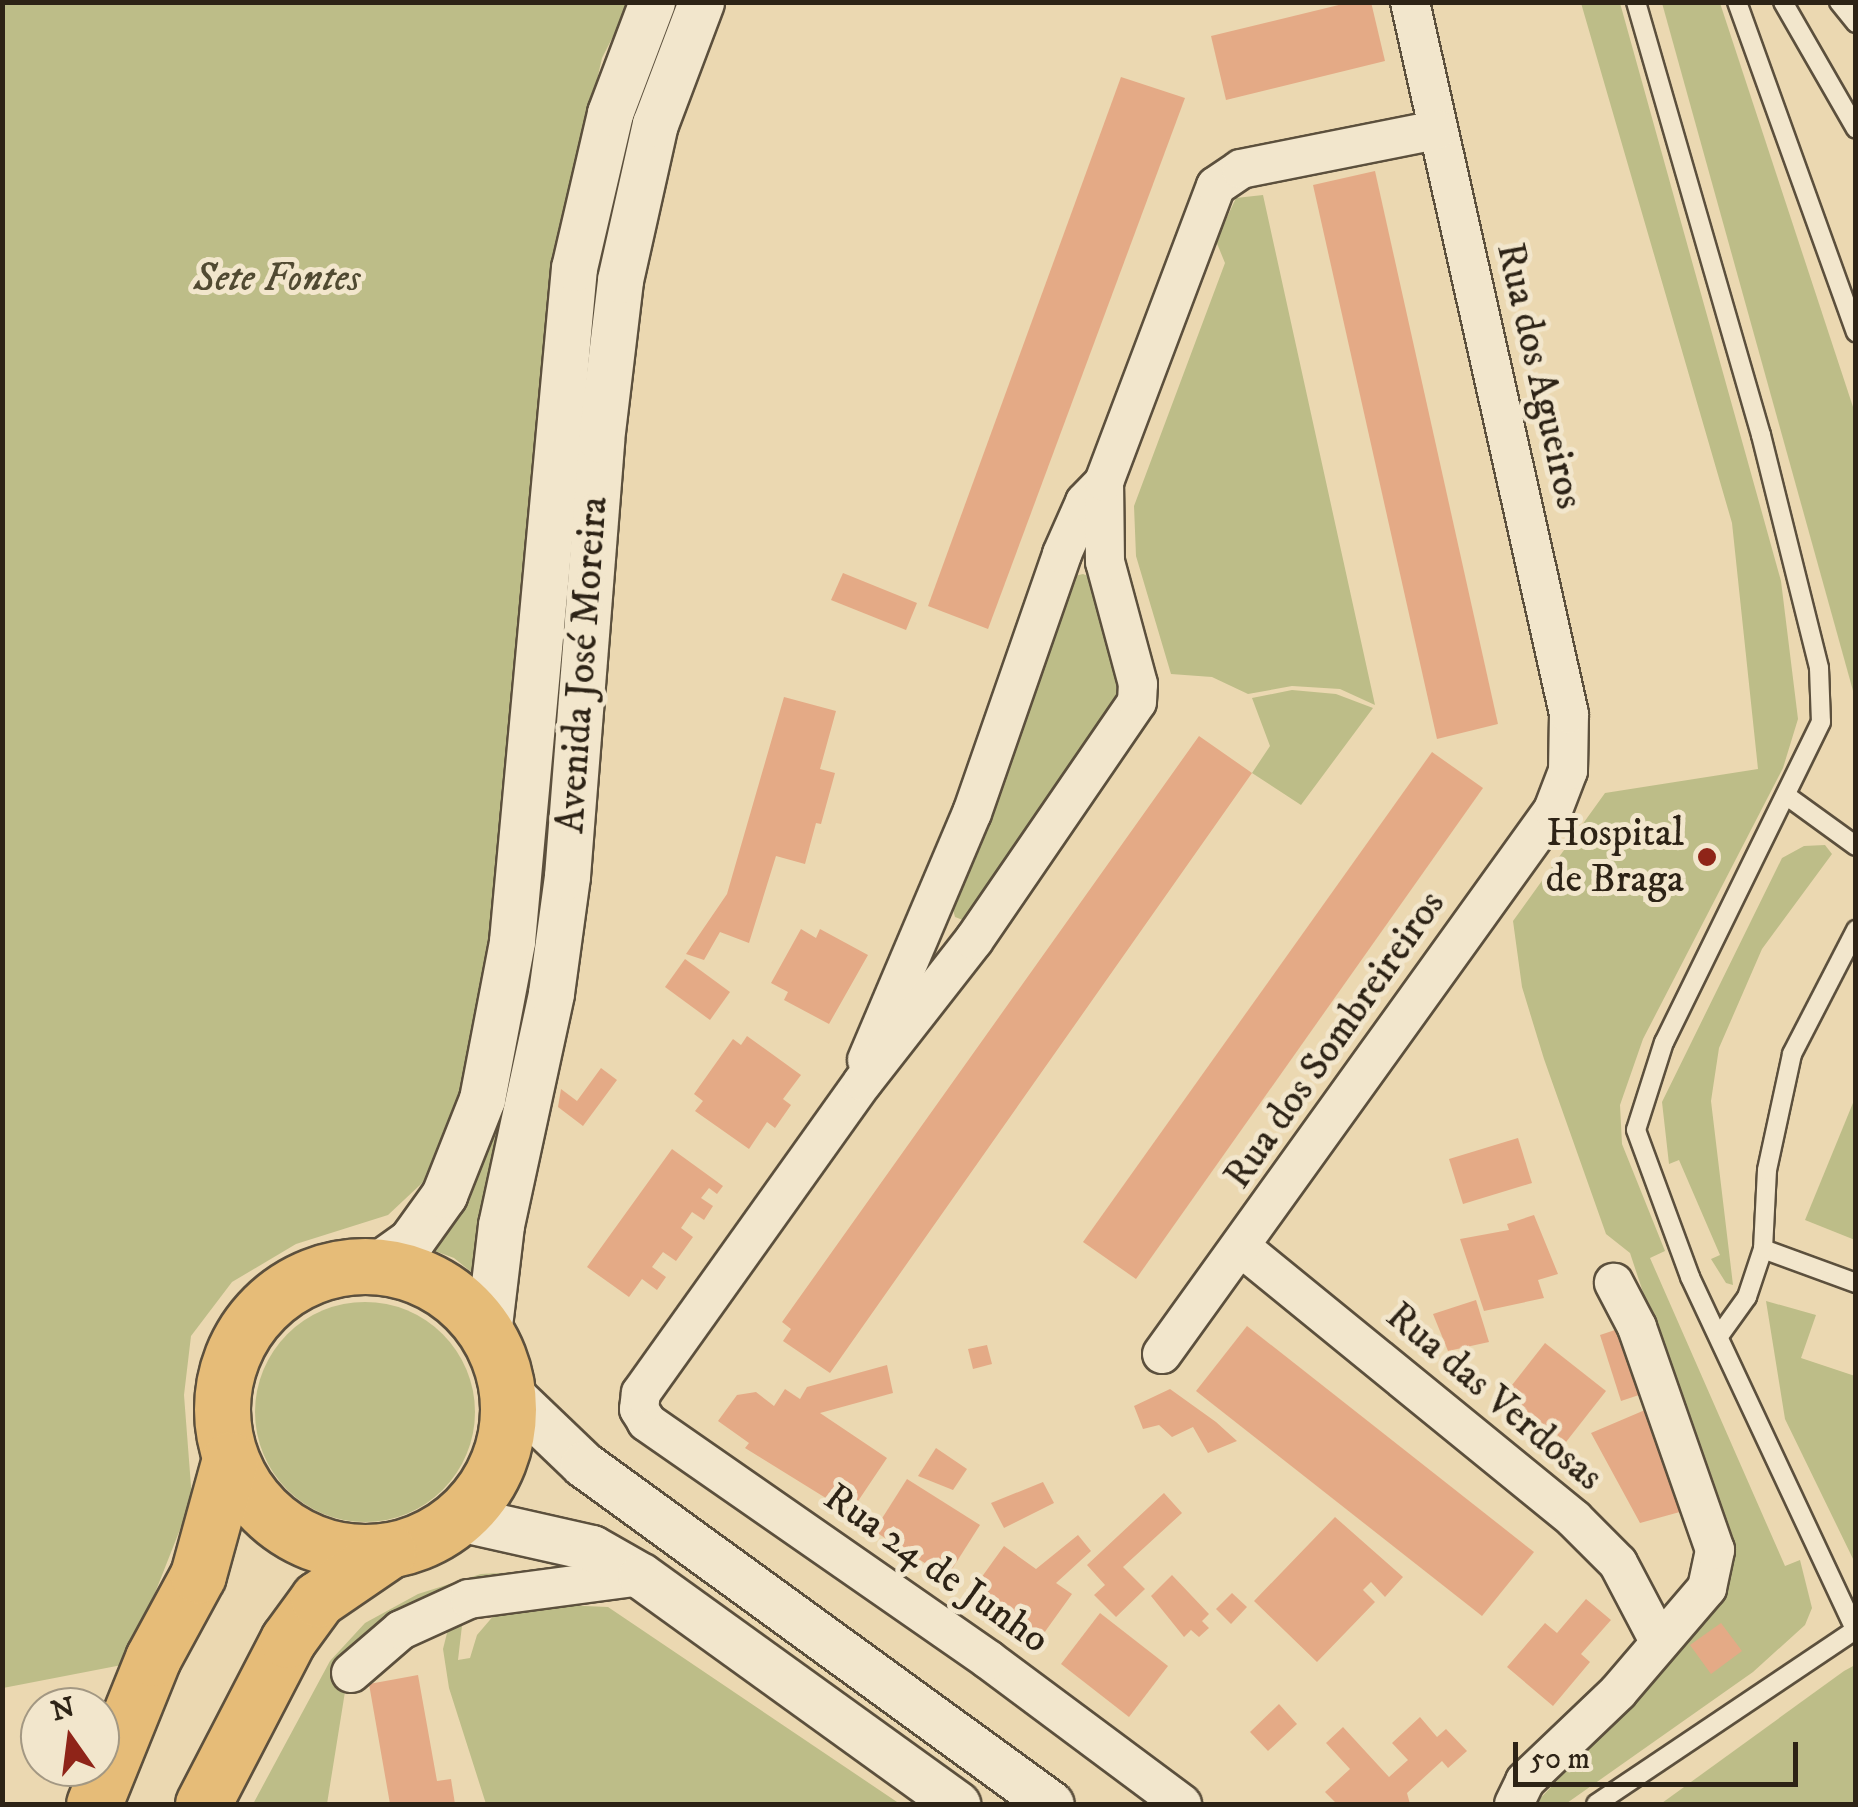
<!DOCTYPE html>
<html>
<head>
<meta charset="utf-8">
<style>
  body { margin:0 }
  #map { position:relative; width:1858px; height:1807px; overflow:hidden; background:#ebd8b1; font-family:"IM FELL DW Pica",serif }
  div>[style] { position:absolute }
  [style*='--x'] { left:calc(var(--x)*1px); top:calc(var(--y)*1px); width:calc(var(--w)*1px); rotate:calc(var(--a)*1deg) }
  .green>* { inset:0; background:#bdbd88 }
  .round { border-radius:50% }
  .building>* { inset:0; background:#e4aa86 }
  .roads { filter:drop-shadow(2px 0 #5c503d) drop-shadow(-2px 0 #5c503d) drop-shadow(0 2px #5c503d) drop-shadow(0 -2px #5c503d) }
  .service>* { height:18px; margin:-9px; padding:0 9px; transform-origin:9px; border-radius:9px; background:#f2e6cc }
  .minor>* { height:38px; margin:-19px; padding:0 19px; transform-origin:19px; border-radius:19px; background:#f2e6cc }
  .tertiary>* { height:45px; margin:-22.5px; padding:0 22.5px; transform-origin:22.5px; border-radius:22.5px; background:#f2e6cc }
  .trunk>* { height:55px; margin:-27.5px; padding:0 27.5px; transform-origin:27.5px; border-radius:27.5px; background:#e6bc78 }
  .trunk>.ring { margin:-27.5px; padding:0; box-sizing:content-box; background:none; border:55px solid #e6bc78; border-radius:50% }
  .dots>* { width:28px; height:28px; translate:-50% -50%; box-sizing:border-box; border:5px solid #f2e6cc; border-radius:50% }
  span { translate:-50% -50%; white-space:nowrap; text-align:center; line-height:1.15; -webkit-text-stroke:10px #f2e6cc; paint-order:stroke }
  .park-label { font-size:40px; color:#514a32; font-style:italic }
  .street-label { font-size:40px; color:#2d2316 }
  .poi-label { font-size:40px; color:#2d2316 }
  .right { translate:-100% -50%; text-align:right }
  .frame { position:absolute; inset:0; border:5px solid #2d2316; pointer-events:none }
  .north { position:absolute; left:20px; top:1687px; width:100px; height:100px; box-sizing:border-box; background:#f2e6cc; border:2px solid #a39883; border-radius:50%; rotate:346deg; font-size:28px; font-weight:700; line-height:40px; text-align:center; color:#2d2316 }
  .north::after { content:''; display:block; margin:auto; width:35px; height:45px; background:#8f2418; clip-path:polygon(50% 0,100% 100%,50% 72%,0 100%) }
  .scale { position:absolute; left:1513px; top:1742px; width:285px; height:45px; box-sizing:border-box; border:5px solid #2d2316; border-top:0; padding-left:12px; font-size:30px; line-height:35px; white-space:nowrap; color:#2d2316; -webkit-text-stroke:8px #f2e6cc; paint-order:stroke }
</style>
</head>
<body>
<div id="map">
  <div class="green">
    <i style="clip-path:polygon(2px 3px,630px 3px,602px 58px,553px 273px,501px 865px,463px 1098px,436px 1170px,388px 1215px,296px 1244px,232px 1282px,191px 1336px,184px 1395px,192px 1499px,127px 1664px,3px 1688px)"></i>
    <i style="clip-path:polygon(1581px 3px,1620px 3px,1781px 581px,1798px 719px,1783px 768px,1643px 1039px,1620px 1105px,1622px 1144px,1665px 1251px,1650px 1258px,1785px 1566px,1800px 1560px,1812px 1608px,1805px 1625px,1753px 1672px,1567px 1803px,1535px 1804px,1661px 1670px,1731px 1558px,1630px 1253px,1606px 1234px,1544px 1059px,1522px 987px,1513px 921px,1605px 793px,1758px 769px,1732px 523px)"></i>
    <i style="clip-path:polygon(1662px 3px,1720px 3px,1855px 413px,1855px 698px)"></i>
    <i style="clip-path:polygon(1263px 195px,1375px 705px,1340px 689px,1292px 686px,1248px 694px,1212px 677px,1171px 674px,1136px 556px,1134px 506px,1225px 263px,1216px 241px,1236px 198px)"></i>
    <i style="clip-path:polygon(1083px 574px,1098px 580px,1124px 675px,1121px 701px,968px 922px,955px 917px,948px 892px,958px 895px,1066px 578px)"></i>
    <i style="clip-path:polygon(1292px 690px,1336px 694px,1373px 708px,1301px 805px,1252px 773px,1270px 746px,1252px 698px)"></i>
    <i style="clip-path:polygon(1825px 845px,1832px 854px,1762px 949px,1719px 1048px,1711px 1101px,1733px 1285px,1726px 1283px,1711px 1259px,1720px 1255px,1679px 1160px,1669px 1164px,1662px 1102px,1782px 858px,1804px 846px)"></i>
    <i style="clip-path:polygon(1855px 1098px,1855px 1240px,1805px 1220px)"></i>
    <i style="clip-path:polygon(494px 1115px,505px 1115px,475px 1275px,454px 1258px,424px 1247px)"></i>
    <i style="clip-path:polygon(1766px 1301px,1816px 1315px,1801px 1358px,1855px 1376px,1855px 1563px,1785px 1419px)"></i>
    <i class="round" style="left:255px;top:1302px;width:220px;height:220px"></i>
    <i style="clip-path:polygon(518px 1572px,348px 1673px,327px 1804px,253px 1804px,330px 1661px,365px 1623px,418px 1594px,481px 1574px)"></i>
    <i style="clip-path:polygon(538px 1604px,608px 1607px,900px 1804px,486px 1804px,449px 1688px,443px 1649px,448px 1629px,463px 1617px,458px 1660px,470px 1658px,477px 1635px,495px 1614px)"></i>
    <i style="clip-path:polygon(1855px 1665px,1855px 1804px,1662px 1803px,1844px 1671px)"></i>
  </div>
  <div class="building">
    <i style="clip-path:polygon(1351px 2px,1371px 2px,1385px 61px,1226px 100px,1211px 36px)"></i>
    <i style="clip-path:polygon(1121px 77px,1185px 98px,988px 629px,928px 606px)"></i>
    <i style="clip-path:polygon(1375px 171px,1498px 724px,1437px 739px,1313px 185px)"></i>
    <i style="clip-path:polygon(843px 573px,917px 603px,906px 630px,831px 600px)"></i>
    <i style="clip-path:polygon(784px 697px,836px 711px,820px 769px,835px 773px,821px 824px,816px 823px,805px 864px,776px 856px,749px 943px,720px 932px,704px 960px,686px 954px,727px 894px)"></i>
    <i style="clip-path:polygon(1199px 736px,1252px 773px,830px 1373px,783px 1341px,791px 1329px,782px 1322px)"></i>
    <i style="clip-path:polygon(1432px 752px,1483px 788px,1136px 1279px,1083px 1242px)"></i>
    <i style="clip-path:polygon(801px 929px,816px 938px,820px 929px,868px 955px,829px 1024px,784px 1000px,788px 992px,771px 983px)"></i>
    <i style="clip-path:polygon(685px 959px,730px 992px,710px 1020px,665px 987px)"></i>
    <i style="clip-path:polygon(747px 1036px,801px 1075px,783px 1099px,791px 1105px,775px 1128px,767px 1122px,749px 1149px,695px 1111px,703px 1101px,694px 1094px,733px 1039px,741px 1045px)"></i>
    <i style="clip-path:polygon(601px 1068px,617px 1080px,583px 1126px,558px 1107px,561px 1089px,577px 1101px)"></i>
    <i style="clip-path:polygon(1518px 1138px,1532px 1183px,1463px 1204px,1449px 1159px)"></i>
    <i style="clip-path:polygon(672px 1149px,723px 1186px,717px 1194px,709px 1188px,701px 1198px,713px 1206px,704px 1220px,692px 1212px,681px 1228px,693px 1237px,676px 1261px,663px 1252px,652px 1267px,666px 1277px,657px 1290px,642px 1279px,629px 1297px,587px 1267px)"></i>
    <i style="clip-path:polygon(1534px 1215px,1558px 1274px,1538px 1280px,1544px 1298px,1484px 1311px,1460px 1239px,1509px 1230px,1507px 1224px)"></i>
    <i style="clip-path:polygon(1476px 1300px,1489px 1342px,1448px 1351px,1433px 1314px)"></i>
    <i style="clip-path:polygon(1247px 1326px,1534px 1552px,1482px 1616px,1196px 1391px)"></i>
    <i style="clip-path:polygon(1624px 1327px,1645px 1393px,1621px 1401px,1600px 1335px)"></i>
    <i style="clip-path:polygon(1545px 1343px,1606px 1391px,1566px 1442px,1505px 1394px)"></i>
    <i style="clip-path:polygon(987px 1345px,992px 1364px,973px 1369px,968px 1349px)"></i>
    <i style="clip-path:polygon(887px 1365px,893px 1393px,820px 1413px,887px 1458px,850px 1513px,745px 1448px,749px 1443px,718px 1421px,737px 1395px,756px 1392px,774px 1406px,785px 1389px,800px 1399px,807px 1387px)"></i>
    <i style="clip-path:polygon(1170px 1389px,1216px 1422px,1237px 1441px,1208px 1453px,1193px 1427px,1172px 1437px,1159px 1425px,1143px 1429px,1134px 1406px)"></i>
    <i style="clip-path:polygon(1645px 1410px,1650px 1424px,1657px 1422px,1687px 1510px,1640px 1523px,1591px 1433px)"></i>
    <i style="clip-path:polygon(936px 1448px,967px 1469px,953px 1490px,918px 1476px)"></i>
    <i style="clip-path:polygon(907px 1479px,980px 1525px,947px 1577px,874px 1531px)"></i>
    <i style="clip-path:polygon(1043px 1482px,1054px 1503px,1004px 1528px,991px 1503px)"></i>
    <i style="clip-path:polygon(1164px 1493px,1182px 1513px,1123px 1567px,1145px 1589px,1116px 1617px,1094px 1595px,1105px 1585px,1087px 1565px)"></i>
    <i style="clip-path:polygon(1335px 1517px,1403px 1577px,1385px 1597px,1371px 1582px,1363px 1590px,1375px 1602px,1317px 1662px,1254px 1601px)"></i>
    <i style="clip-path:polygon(1078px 1535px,1091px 1551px,1056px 1583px,1072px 1594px,1034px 1647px,966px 1599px,1004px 1546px,1036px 1569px)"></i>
    <i style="clip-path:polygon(1172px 1575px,1209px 1614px,1202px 1621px,1209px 1628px,1199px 1637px,1191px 1630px,1184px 1637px,1151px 1596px)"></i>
    <i style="clip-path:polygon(1232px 1593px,1247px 1607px,1231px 1624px,1216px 1609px)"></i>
    <i style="clip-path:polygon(1586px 1599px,1611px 1620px,1581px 1654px,1590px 1662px,1553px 1706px,1507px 1667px,1545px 1623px,1557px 1633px)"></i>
    <i style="clip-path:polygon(1100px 1613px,1168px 1666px,1129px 1717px,1061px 1664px)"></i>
    <i style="clip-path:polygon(1721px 1623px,1742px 1651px,1711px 1674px,1690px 1645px)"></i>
    <i style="clip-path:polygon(418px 1675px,437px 1781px,451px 1779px,455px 1804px,390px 1804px,369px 1684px)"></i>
    <i style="clip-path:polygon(1279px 1704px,1297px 1724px,1268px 1751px,1250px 1732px)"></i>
    <i style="clip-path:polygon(1420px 1717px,1437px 1737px,1446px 1729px,1467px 1751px,1448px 1768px,1442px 1761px,1407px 1793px,1410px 1804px,1337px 1804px,1325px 1792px,1350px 1769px,1326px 1743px,1343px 1727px,1389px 1777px,1408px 1760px,1392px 1743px)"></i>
  </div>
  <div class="roads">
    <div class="service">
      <i style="--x:1636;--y:2;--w:451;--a:73.9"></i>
      <i style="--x:1761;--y:435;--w:240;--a:76"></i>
      <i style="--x:1819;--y:668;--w:54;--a:87.9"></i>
      <i style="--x:1821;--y:722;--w:356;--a:116.1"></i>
      <i style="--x:1664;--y:1042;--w:92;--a:107.7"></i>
      <i style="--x:1636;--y:1130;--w:157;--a:69.8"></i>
      <i style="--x:1690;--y:1277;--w:389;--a:64.9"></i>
      <i style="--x:1737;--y:2;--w:351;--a:70.2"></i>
      <i style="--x:1783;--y:2;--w:146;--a:60.1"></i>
      <i style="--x:1839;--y:2;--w:27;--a:51"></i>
      <i style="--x:1787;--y:796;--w:85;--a:35.9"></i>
      <i style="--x:1763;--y:1249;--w:99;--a:20.1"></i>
      <i style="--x:1719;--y:1336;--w:48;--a:-54.3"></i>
      <i style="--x:1747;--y:1297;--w:51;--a:-71.6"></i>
      <i style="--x:1763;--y:1249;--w:79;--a:-87.1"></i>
      <i style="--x:1767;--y:1170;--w:119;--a:-77.8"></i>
      <i style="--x:1792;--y:1054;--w:140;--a:-62.7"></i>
      <i style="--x:1596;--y:1804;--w:313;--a:-33.9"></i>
    </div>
    <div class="minor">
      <i style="--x:867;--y:1060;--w:268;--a:-67"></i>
      <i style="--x:972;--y:813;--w:274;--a:-70.8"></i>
      <i style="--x:1062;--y:554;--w:57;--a:-66.1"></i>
      <i style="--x:1085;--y:502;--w:28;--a:-46"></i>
      <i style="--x:1242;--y:1248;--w:429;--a:39.2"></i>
      <i style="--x:1574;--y:1519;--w:62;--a:45"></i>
      <i style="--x:1618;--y:1563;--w:88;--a:62.3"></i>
      <i style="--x:1162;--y:1354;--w:670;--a:-54.29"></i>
      <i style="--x:1553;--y:810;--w:42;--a:-69"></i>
      <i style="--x:1568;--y:771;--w:57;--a:-89"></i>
      <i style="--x:1569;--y:714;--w:730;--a:-102.59"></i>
      <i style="--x:351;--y:1673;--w:66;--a:-40.7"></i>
      <i style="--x:401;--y:1630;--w:75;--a:-24.5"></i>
      <i style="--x:469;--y:1599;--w:174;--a:-7.6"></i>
      <i style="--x:1182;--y:1804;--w:241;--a:-143.3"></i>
      <i style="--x:989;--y:1660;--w:417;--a:-145.2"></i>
      <i style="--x:647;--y:1422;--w:15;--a:-122"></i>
      <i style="--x:639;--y:1409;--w:16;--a:-83"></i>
      <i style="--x:641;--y:1393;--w:382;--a:-54.5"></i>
      <i style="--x:863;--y:1082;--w:180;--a:-52"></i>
      <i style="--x:974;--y:940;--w:288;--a:-55.6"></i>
      <i style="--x:1137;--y:702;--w:18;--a:-87"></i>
      <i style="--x:1138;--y:684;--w:126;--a:-105.1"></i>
      <i style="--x:1105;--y:562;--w:80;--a:-90.7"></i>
      <i style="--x:1104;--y:482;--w:316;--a:-69.3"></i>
      <i style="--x:1216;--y:186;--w:30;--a:-34"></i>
      <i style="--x:1241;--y:169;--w:200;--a:-11.3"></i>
      <i style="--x:1514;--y:1804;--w:25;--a:-64"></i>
      <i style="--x:1525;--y:1781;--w:129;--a:-43.7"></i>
      <i style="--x:1618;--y:1692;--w:137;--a:-49.4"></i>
      <i style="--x:1707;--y:1588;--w:39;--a:-78"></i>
      <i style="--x:1715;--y:1550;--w:236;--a:-109.3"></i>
      <i style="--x:1637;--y:1327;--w:50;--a:-117.6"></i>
    </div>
    <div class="tertiary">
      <i style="--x:376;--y:1266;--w:43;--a:-35.5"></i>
      <i style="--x:411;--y:1241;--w:57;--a:-54.3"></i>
      <i style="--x:444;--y:1195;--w:103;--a:-68.4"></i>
      <i style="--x:482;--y:1099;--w:161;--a:-79.2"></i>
      <i style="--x:512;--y:941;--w:676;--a:-84.74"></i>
      <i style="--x:574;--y:268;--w:159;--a:-76.9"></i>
      <i style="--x:610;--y:113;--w:119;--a:-69.3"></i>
      <i style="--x:488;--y:1334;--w:110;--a:-83.2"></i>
      <i style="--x:501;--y:1225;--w:237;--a:-77.8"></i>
      <i style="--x:551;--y:993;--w:118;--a:-82.2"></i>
      <i style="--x:567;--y:876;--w:437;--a:-85.5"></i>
      <i style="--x:601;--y:440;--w:161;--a:-83.2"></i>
      <i style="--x:620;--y:280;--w:160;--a:-77.4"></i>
      <i style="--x:655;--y:124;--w:130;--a:-69.3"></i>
      <i style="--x:509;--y:1393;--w:103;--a:43.8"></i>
      <i style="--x:583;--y:1464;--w:578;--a:36"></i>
      <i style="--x:459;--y:1518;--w:136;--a:12.7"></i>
      <i style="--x:592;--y:1548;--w:56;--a:29.7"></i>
      <i style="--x:641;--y:1576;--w:390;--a:35.8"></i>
    </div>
    <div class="trunk">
      <i class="ring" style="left:222px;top:1266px;width:231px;height:231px"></i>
      <i style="--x:94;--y:1804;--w:157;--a:-68"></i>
      <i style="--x:153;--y:1658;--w:94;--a:-61.5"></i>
      <i style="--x:198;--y:1575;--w:120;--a:-74.6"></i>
      <i style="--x:203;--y:1804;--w:185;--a:-62.6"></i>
      <i style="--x:288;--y:1640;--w:51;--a:-53.8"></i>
      <i style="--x:318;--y:1599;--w:85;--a:-34.4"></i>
    </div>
  </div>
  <div class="dots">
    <i style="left:1707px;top:857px;background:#8f2418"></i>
  </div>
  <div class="park-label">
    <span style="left:277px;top:279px">Sete Fontes</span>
  </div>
  <div class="street-label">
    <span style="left:1539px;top:376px;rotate:77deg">Rua dos Agueiros</span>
    <span style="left:583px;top:665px;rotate:-86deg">Avenida José Moreira</span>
    <span style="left:1335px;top:1040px;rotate:-55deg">Rua dos Sombreireiros</span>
    <span style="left:1494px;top:1397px;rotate:40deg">Rua das Verdosas</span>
    <span style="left:936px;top:1569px;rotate:35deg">Rua 24 de Junho</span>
  </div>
  <div class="poi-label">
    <span class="right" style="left:1684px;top:857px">Hospital<br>de Braga</span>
  </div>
  <div class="frame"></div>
  <div class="north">N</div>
  <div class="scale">50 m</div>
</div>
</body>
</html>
